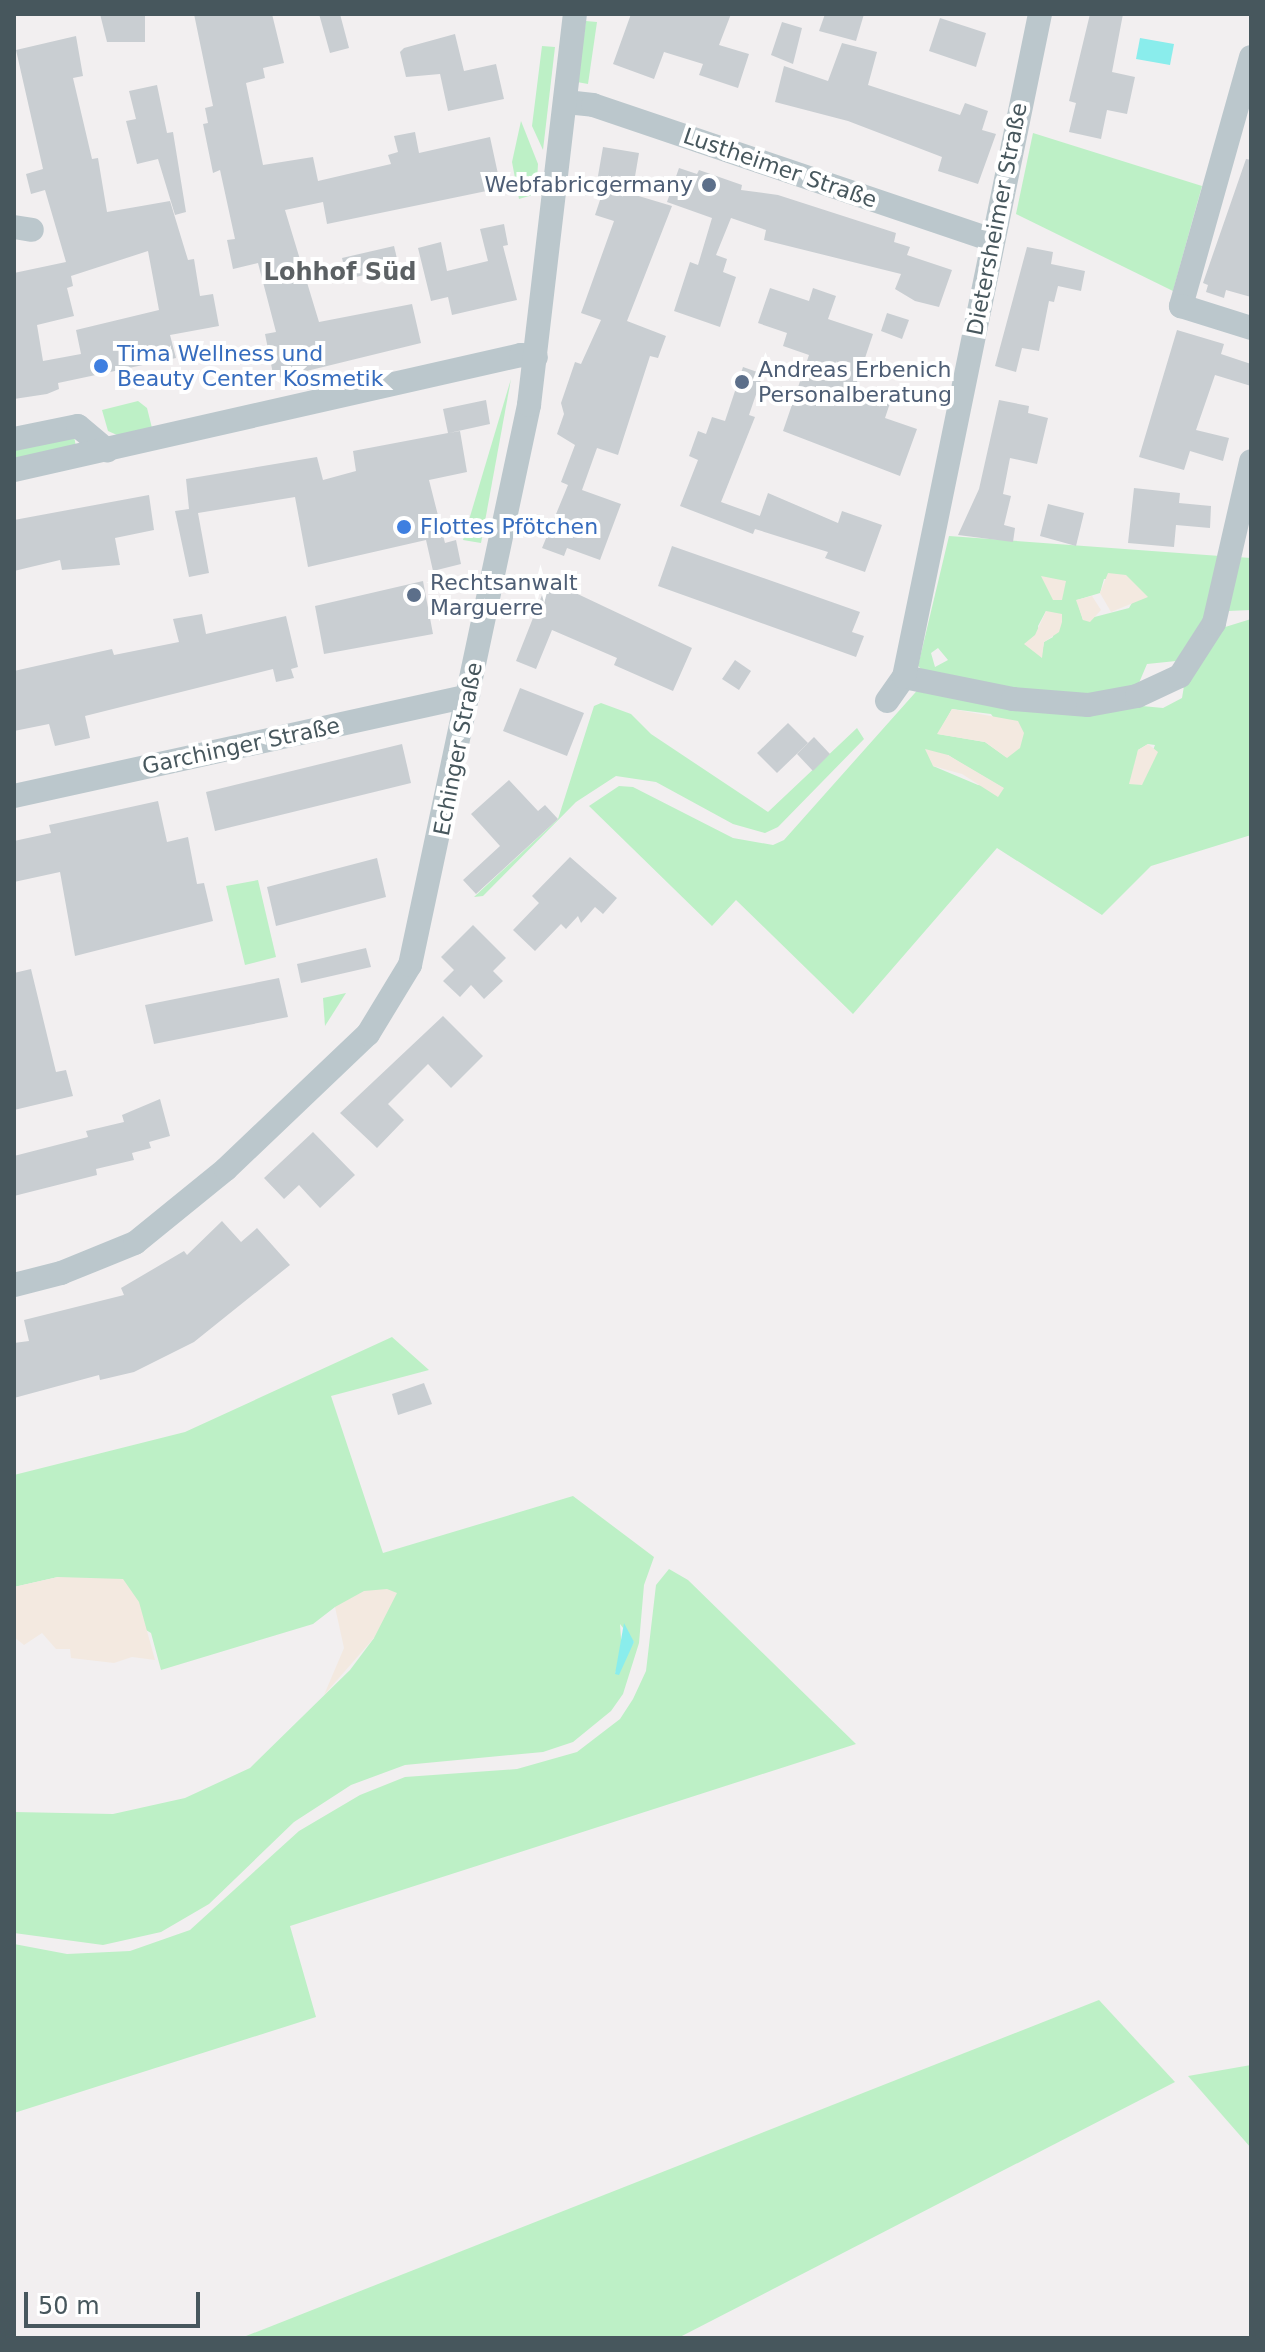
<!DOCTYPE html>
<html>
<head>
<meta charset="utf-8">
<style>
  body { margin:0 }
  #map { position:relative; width:1265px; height:2352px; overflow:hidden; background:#f2eff0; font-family:"DejaVu Sans",sans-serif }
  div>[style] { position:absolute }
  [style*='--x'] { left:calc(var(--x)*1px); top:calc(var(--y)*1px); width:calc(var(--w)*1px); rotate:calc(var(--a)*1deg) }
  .green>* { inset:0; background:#bdf0c6 }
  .sand>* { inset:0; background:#f3e9e0 }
  .water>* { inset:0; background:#8aedec }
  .building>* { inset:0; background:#c9ced2 }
  .minor>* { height:24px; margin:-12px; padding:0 12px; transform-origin:12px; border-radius:12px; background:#bbc7cc }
  .dots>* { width:22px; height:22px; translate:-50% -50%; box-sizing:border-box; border:4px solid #fff; border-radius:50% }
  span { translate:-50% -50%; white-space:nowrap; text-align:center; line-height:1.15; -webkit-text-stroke:8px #fff; paint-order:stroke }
  .street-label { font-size:22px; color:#47575d }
  .service-label { font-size:22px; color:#4e5e75 }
  .right { translate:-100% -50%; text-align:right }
  .left { translate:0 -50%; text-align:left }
  .shop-label { font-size:22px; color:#366cbe }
  .neighbourhood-label { font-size:24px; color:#5c6164; font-weight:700 }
  .frame { position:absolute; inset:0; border:16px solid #47575d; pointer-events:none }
  .scale { position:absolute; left:24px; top:2292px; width:176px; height:36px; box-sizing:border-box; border:4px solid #47575d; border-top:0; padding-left:10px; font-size:24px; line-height:28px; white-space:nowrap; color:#47575d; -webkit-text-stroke:6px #fff; paint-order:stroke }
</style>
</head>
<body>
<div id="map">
  <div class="green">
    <i style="clip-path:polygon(586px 21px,597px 22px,588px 84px,577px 82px)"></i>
    <i style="clip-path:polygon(542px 46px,555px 47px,543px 150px,532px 126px)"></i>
    <i style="clip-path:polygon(521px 121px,538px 164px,536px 194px,519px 199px,512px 162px)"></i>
    <i style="clip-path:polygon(1033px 133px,1202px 186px,1173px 291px,1016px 214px)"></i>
    <i style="clip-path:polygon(511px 379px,481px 543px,463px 540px)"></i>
    <i style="clip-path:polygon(138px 401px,147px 408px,152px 428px,117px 435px,108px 431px,102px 410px)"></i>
    <i style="clip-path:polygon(74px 436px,76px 447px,16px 460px,14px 448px)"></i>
    <i style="clip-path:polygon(evenodd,949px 536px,1220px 556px,1212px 605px,1176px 661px,1147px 664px,1136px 690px,1088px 699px,928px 675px,918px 666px,949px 536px,1104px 579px,1126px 579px,1139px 591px,1129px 608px,1083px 620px,1077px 600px,1100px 593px,1104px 579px,949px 536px,1046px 611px,1053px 637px,1044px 642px,1042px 653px,1038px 626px,1046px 611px,949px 536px,938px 648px,948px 660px,935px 667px,931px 653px,938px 648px)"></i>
    <i style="clip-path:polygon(1237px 557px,1251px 558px,1251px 610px,1227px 611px)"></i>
    <i style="clip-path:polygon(evenodd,1251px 619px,1251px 835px,1151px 866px,1102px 915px,997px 848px,853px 1014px,736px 900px,712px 926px,589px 806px,619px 786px,633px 787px,733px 838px,773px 845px,784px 840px,922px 685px,1163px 708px,1182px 698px,1185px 680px,1222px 628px,1251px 619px,952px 709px,991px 714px,1016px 749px,1006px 757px,985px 742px,938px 734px,952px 709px,1251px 619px,1148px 744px,1155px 745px,1145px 771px,1135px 774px,1138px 750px,1148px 744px,1251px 619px,948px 755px,959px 762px,1003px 788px,978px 785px,933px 766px,948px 755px)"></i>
    <i style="clip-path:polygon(601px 703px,631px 714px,651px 734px,768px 812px,857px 728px,864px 739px,778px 827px,765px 833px,733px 824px,656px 782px,616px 776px,576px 802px,483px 896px,474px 897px,558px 819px,594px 706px)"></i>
    <i style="clip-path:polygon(258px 880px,276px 957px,245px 965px,226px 886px)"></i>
    <i style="clip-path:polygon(346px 993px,325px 1026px,323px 998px)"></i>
    <i style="clip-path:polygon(evenodd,392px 1337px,429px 1370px,331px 1396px,383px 1553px,573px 1496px,654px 1557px,644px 1585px,639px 1643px,623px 1694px,611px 1711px,573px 1742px,543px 1752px,405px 1765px,351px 1785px,294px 1822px,209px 1904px,161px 1932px,103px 1945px,14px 1933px,14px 1812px,113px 1814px,185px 1798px,250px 1768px,350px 1670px,374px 1638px,335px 1607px,313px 1624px,161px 1670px,151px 1633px,58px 1577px,14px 1587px,14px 1475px,185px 1432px,392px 1337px,620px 1624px,634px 1642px,615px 1674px,622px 1652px,620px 1624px)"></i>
    <i style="clip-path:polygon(669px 1569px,688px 1580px,856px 1744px,290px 1926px,316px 2017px,14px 2113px,14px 1944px,67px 1954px,130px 1951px,190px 1930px,299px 1831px,360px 1795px,405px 1777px,517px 1769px,577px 1752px,620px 1719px,633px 1699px,646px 1671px,656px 1585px)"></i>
    <i style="clip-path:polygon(1099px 2000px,1175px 2082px,678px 2338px,241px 2338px)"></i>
    <i style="clip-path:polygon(1251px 2065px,1251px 2148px,1188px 2076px)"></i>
  </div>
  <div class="sand">
    <i style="clip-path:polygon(1108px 573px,1126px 575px,1148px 597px,1111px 612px,1100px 593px)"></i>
    <i style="clip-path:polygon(1041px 576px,1066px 581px,1062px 600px,1053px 600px)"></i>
    <i style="clip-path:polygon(1092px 596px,1101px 610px,1090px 622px,1083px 620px,1076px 600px)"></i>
    <i style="clip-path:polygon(1046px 611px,1062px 614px,1062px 622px,1059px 632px,1044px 642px,1042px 658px,1024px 644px,1035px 635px)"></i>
    <i style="clip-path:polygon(952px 709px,1018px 721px,1024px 733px,1020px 748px,1007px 758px,985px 742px,937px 734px)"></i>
    <i style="clip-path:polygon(1148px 744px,1158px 752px,1142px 785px,1129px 784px,1138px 750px)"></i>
    <i style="clip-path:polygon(925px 749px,948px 755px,1004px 788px,998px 797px,962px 774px,933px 766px)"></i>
    <i style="clip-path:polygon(58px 1577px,123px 1579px,139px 1602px,155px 1660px,132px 1657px,114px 1663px,71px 1658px,70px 1649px,56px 1649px,42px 1633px,24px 1645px,14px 1637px,14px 1587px)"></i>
    <i style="clip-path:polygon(387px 1589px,397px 1593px,374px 1638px,324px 1695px,344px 1648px,335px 1607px,364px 1591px)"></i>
  </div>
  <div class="water">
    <i style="clip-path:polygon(1140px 38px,1174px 44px,1170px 65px,1136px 59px)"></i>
    <i style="clip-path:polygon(624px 1623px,634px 1642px,619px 1675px,615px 1674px)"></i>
  </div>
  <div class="building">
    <i style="clip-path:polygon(100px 14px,145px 14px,145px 42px,107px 42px)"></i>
    <i style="clip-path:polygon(194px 14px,272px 14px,284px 63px,263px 68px,265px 78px,246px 83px,263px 165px,313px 157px,318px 181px,391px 164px,388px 155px,398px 152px,394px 136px,415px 132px,419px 153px,490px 137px,501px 188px,327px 224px,323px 202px,285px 210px,319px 322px,412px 304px,421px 343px,274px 379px,265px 334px,276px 332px,258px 263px,233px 269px,227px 240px,235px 239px,220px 170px,213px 173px,203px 124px,208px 123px,205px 108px,213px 106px)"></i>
    <i style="clip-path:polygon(319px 14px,340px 14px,349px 48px,330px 53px)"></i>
    <i style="clip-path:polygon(631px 14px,731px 14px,719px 45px,749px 54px,738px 88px,699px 75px,703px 64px,664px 52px,654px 79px,613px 64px)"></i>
    <i style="clip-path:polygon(825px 14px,864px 14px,856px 41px,819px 31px)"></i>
    <i style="clip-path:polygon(1090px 14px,1123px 14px,1112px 72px,1135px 77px,1127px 114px,1107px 110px,1101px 139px,1069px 132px,1076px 103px,1069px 101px)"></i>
    <i style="clip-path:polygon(940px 18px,986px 33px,976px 67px,929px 51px)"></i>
    <i style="clip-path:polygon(782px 22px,802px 28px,793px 64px,771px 55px)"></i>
    <i style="clip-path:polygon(455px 34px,464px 71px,496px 64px,504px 99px,448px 111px,440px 74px,406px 77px,400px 52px,404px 48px)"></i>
    <i style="clip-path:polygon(evenodd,76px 36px,83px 76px,73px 78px,92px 159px,98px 158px,107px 212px,170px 201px,188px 260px,194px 259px,200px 296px,213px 294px,219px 326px,170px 335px,176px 358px,58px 383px,59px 389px,47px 394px,14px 399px,14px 273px,66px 262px,45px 190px,31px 194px,26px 174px,43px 169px,16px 50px,76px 36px,148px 251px,159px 310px,76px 330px,81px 354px,43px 361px,37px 325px,74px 316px,67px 288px,73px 286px,71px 276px,148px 251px)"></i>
    <i style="clip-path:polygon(842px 43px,877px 52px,868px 85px,960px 115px,965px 103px,988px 111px,982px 130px,996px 134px,978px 184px,938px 171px,942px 157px,848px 121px,775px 102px,784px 66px,828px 81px)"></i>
    <i style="clip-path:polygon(157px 85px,167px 133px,173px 132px,186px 212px,175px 215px,158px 159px,137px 164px,126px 121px,136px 119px,129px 91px)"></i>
    <i style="clip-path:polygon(603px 147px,639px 153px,632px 194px,672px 206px,627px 321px,666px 336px,658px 358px,650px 356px,618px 455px,597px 448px,582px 490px,621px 504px,600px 560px,567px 548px,564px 556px,542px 548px,568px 485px,561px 482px,575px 445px,557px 434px,564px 414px,561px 403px,575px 362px,581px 364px,601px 320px,581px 313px,614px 221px,595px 215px,602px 194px,595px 193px)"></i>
    <i style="clip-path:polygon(1246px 159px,1251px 160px,1251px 297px,1226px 290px,1224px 298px,1206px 292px,1208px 285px,1203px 283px)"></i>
    <i style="clip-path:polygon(679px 168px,697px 174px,699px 170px,742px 185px,741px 190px,778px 195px,896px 233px,894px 242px,910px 247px,907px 255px,952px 270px,939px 307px,915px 301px,895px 289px,901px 274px,764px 240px,766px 230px,731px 218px,716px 255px,727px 259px,723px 272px,736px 277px,720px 327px,674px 311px,690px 262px,698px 265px,712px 218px,667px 202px)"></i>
    <i style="clip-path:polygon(504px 224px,508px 245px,503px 246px,517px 300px,452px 315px,448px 297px,431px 301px,418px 248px,441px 242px,447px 271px,488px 261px,480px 229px)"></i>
    <i style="clip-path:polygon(394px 246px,399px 267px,347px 279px,342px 258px)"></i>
    <i style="clip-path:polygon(1027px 247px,1053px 252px,1051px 264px,1085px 271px,1081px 291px,1058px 286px,1054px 302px,1049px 301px,1039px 351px,1022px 348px,1016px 372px,995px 366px)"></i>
    <i style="clip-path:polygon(770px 288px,809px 301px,813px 288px,836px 296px,828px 319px,873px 334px,854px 391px,890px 403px,885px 418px,917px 429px,900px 476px,783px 431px,809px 355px,783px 346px,787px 333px,758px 323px)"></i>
    <i style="clip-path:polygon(887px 313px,909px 320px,902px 339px,881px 331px)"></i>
    <i style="clip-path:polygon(1177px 330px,1224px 344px,1221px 354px,1251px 364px,1251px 386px,1215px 375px,1196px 430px,1229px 438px,1223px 461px,1190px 451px,1184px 470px,1139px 457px)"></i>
    <i style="clip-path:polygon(743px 367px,763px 374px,749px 415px,755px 417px,721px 502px,760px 516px,758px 521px,768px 493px,838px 523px,842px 511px,882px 525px,865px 572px,825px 558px,828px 552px,755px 529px,753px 534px,680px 506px,698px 460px,689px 456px,698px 431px,706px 434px,712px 417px,725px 421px)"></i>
    <i style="clip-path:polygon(486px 400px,490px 424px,449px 433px,460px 431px,467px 472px,429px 480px,445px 543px,456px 540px,461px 564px,433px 571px,426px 540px,308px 567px,295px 497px,198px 513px,209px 573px,189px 577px,175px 511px,189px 509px,186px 479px,317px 457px,323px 480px,356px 471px,353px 451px,448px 433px,443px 409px)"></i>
    <i style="clip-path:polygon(999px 400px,1029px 406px,1028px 413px,1048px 418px,1037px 464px,1010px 458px,1003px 494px,1011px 496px,1004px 525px,1015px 528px,1013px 542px,958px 535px,979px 489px)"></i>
    <i style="clip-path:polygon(1134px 488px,1180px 493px,1179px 503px,1211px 506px,1210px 528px,1176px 525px,1174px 547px,1128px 543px)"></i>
    <i style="clip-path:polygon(149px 495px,154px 530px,115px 538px,120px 565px,62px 570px,60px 560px,14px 571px,14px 520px)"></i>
    <i style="clip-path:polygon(1048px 504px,1084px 513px,1076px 546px,1040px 536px)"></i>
    <i style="clip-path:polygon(672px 546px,860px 612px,852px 632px,864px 636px,856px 657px,658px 586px)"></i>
    <i style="clip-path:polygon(548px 580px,692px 648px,673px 691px,614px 665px,617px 658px,552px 630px,536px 669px,516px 661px)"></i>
    <i style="clip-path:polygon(423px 581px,433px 634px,324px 654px,315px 606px)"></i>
    <i style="clip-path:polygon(202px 614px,206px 634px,286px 616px,298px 667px,291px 669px,294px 678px,276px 682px,273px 669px,85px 716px,90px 738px,55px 746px,49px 724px,14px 731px,14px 671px,112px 649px,114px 655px,179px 642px,173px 619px)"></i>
    <i style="clip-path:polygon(735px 660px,751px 671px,739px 690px,722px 679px)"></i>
    <i style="clip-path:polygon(520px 688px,584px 713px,567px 756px,503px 731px)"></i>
    <i style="clip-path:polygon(788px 723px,808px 743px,777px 773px,757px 753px)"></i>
    <i style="clip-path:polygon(814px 737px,830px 754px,813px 771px,797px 754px)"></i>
    <i style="clip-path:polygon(402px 744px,411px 783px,215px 831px,206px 792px)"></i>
    <i style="clip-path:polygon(509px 780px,538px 811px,545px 805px,558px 819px,476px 894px,463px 880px,500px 846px,471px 814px)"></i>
    <i style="clip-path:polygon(158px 801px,167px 842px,188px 837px,197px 884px,204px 883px,213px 921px,75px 956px,60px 872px,14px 882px,14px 841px,51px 833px,49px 825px)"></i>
    <i style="clip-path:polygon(570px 857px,617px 898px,603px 914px,595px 907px,581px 923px,578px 916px,566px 929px,561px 924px,535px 951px,513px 930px,539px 903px,532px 896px)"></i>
    <i style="clip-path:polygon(377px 858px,386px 897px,276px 926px,267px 887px)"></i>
    <i style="clip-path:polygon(473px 925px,506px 958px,493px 971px,503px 981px,484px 999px,471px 985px,460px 997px,443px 981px,454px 970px,441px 957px)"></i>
    <i style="clip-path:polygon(366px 948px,371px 967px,301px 983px,297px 964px)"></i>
    <i style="clip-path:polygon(31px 969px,56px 1072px,66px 1070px,73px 1096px,14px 1110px,14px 973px)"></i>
    <i style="clip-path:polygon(279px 978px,288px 1017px,154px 1044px,145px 1005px)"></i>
    <i style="clip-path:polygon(443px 1016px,483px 1056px,451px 1088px,428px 1064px,388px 1104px,404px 1120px,377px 1148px,340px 1113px)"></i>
    <i style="clip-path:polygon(160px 1099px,170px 1136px,149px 1142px,151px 1148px,132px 1153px,134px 1160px,96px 1169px,97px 1175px,14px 1196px,14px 1156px,88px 1137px,86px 1131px,124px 1122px,122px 1115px)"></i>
    <i style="clip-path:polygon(313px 1132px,355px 1175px,320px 1208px,299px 1185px,284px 1199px,264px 1178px)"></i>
    <i style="clip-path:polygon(222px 1221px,241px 1242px,257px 1228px,290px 1265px,194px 1342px,134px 1372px,100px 1380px,99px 1375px,14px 1398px,14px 1343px,29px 1341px,24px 1320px,124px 1295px,121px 1288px,184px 1251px,187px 1255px)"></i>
    <i style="clip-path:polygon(424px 1383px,432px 1404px,398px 1415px,392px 1394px)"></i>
  </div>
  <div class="minor">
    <i style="--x:1251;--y:57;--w:259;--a:105.7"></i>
    <i style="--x:1181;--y:306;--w:73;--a:17.4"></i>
    <i style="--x:566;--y:102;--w:27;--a:6"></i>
    <i style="--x:593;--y:105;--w:421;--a:18.7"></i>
    <i style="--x:14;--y:227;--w:18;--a:9"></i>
    <i style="--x:14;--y:439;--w:65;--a:-11.5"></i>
    <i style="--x:78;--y:426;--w:38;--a:40"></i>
    <i style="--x:14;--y:470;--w:520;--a:-12.78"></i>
    <i style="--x:521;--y:355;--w:15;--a:8"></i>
    <i style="--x:904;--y:677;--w:111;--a:11.4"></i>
    <i style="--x:1013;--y:699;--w:75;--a:4.6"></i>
    <i style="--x:1088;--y:705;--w:50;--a:-10.4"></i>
    <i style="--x:1137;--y:696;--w:47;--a:-24.9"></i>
    <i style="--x:1180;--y:676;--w:63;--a:-57.3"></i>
    <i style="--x:1214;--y:623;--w:166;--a:-77.1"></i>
    <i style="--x:887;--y:701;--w:29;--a:-55"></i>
    <i style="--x:904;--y:677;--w:677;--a:-78.41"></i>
    <i style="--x:14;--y:796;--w:465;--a:-12.4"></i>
    <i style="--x:14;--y:1285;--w:49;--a:-14.3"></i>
    <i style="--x:61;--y:1273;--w:80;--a:-22.1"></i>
    <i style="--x:135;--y:1243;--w:117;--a:-39.1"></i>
    <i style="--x:226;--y:1169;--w:196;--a:-43.6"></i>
    <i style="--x:368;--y:1034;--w:81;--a:-58.7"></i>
    <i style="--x:410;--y:965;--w:573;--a:-78"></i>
    <i style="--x:529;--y:405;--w:394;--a:-83.3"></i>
  </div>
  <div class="dots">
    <i style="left:709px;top:185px;background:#5c6f8a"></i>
    <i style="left:101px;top:366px;background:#3f7fe0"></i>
    <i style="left:742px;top:382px;background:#5c6f8a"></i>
    <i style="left:404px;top:527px;background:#3f7fe0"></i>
    <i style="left:414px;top:595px;background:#5c6f8a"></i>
  </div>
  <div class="street-label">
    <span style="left:780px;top:168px;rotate:19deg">Lustheimer Straße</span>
    <span style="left:997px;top:219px;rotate:-79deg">Dietersheimer Straße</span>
    <span style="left:241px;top:746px;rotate:-12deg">Garchinger Straße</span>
    <span style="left:458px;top:749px;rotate:-79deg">Echinger Straße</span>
  </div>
  <div class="service-label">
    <span class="right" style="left:693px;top:185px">Webfabricgermany</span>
    <span class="left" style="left:758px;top:382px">Andreas Erbenich<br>Personalberatung</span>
    <span class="left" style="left:430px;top:595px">Rechtsanwalt<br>Marguerre</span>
  </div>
  <div class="shop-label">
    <span class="left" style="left:117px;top:366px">Tima Wellness und<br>Beauty Center Kosmetik</span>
    <span class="left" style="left:420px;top:527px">Flottes Pfötchen</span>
  </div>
  <div class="neighbourhood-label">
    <span style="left:340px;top:273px">Lohhof Süd</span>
  </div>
  <div class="frame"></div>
  <div class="scale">50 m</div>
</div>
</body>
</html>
